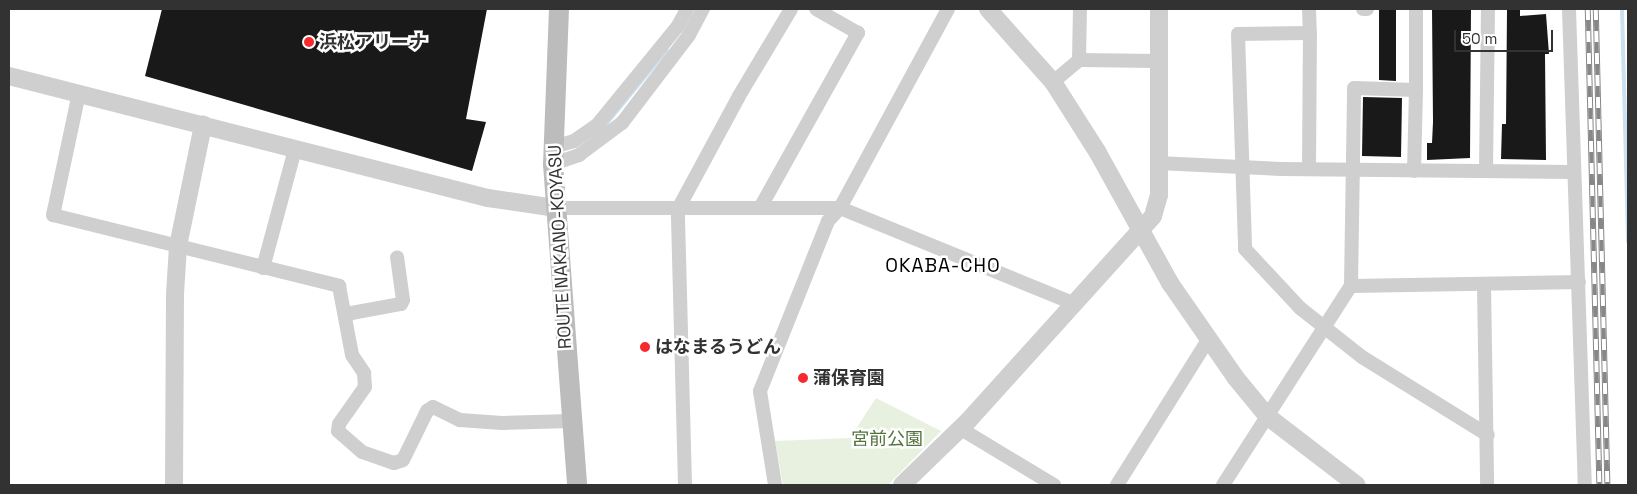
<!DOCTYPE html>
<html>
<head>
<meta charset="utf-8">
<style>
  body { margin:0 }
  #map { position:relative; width:1637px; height:494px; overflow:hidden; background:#fff; font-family:"Space Grotesk","Noto Sans JP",sans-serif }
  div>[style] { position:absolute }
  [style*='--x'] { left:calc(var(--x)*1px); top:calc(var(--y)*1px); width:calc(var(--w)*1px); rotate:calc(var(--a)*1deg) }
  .green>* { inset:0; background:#e8f0e0 }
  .stream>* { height:4px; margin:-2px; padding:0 2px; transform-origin:2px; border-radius:2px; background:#cbe0f0 }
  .building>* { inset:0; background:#191919 }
  .minor>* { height:14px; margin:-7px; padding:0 7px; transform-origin:7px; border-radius:7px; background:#cfcfcf }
  .tertiary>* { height:18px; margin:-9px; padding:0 9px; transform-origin:9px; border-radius:9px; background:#cfcfcf }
  .secondary>* { height:20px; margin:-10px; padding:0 10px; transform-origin:10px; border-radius:10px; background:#bcbcbc }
  .rail>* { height:5.5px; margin-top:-2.75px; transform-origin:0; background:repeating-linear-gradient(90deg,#fff 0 11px,#878787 0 22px); box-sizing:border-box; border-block:1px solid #878787 }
  .dots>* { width:14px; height:14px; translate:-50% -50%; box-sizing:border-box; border:2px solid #fff; border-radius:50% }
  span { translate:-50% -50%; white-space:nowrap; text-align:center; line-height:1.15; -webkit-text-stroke:5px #fff; paint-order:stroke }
  .poi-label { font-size:18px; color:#323232; font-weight:700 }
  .left { translate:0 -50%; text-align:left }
  .street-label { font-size:18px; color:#323232 }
  .park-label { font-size:18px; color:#52733b }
  .neighbourhood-label { font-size:19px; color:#000; letter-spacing:1px }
  .frame { position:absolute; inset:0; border:10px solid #323232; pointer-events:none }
  .scale { position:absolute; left:1454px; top:30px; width:99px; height:22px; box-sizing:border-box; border:2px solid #323232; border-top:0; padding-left:6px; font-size:15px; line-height:18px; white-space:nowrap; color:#323232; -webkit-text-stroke:4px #fff; paint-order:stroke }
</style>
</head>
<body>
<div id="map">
  <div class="green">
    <i style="clip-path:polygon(876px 398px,941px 431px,888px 485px,783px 485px,775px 441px,850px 438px)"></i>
  </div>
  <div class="stream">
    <i style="--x:1622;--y:9;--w:233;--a:88.5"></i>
    <i style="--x:602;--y:129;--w:102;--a:-50.6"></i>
  </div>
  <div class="building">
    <i style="clip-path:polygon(162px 9px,487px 9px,466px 119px,486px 122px,472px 171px,145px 76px)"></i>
    <i style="clip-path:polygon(1379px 9px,1396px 9px,1396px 81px,1379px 80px)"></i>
    <i style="clip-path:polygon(1432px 9px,1471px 9px,1470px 158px,1427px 160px,1427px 143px,1432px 143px,1433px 122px)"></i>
    <i style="clip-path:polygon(1507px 9px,1520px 9px,1520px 16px,1546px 14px,1549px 54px,1545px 54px,1546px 160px,1501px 159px,1502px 124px,1506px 124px)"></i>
    <i style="clip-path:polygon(1363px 97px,1402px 98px,1401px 157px,1362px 156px)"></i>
  </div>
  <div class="minor">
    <i style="--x:1309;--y:9;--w:24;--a:88"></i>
    <i style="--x:1310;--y:33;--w:72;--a:179.2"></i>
    <i style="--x:1238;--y:34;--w:215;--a:88.1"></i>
    <i style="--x:1245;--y:249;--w:81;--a:47"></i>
    <i style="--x:1300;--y:308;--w:79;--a:38.3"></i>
    <i style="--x:1362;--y:357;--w:148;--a:31.8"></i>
    <i style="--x:1363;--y:9;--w:4;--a:0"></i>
    <i style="--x:1569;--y:9;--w:476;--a:88.1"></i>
    <i style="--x:1079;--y:60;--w:51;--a:-88.9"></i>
    <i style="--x:1053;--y:82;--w:34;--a:-40"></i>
    <i style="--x:1079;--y:60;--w:79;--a:0.7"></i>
    <i style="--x:79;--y:93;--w:125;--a:102"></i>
    <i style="--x:53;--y:215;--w:295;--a:13.9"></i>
    <i style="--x:339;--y:286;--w:70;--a:79.3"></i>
    <i style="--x:352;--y:355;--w:22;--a:56"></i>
    <i style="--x:364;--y:373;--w:14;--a:86"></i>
    <i style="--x:365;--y:387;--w:45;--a:125.1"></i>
    <i style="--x:339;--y:424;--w:7;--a:98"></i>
    <i style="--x:338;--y:431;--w:32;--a:41"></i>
    <i style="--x:362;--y:452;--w:34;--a:19"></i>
    <i style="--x:394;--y:463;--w:9;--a:-18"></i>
    <i style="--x:403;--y:460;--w:55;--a:-63.9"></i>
    <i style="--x:427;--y:411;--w:7;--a:-34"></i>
    <i style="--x:433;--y:407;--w:30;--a:26"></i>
    <i style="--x:460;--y:420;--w:42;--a:4.1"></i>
    <i style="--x:502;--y:423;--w:69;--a:-1.7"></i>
    <i style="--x:553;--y:147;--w:22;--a:-16"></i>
    <i style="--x:574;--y:141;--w:29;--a:-35"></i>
    <i style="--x:598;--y:124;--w:127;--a:-50.8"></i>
    <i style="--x:678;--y:26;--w:19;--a:-62"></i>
    <i style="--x:1158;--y:163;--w:124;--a:2.8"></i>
    <i style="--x:1282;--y:169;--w:291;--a:0.6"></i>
    <i style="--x:553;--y:164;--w:28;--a:-19"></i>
    <i style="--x:579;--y:155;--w:54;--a:-36.7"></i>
    <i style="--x:622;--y:123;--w:111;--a:-52.7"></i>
    <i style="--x:689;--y:35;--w:30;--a:-62"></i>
    <i style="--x:1309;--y:169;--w:136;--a:-89.6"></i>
    <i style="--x:1414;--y:171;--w:81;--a:-88.6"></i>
    <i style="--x:1486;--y:171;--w:162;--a:-89.3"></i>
    <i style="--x:556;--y:208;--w:284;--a:0"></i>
    <i style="--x:840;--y:208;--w:252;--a:22.2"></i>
    <i style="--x:760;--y:208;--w:201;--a:-60.8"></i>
    <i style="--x:858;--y:33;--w:48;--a:-150.3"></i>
    <i style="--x:263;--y:268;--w:123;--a:-74.9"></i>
    <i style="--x:1484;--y:285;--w:200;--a:89.1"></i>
    <i style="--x:1351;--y:286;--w:198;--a:-89.1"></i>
    <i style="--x:1354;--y:88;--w:62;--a:1.8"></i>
    <i style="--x:1416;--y:90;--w:81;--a:-90"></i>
    <i style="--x:346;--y:314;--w:56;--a:-10.3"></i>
    <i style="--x:401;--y:304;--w:4;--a:-63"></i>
    <i style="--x:403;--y:300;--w:43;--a:-97.9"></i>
    <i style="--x:961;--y:429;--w:109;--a:31.1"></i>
    <i style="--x:685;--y:485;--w:276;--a:-91.5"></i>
    <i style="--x:678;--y:209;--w:128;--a:-61.6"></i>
    <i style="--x:739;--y:96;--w:101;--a:-59.1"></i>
    <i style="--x:775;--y:485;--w:95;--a:-99.1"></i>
    <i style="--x:760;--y:391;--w:183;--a:-68.2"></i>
    <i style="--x:828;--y:221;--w:18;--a:-47"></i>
    <i style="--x:840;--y:208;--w:226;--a:-61.5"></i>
    <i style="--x:1117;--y:485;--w:171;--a:-57.9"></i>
    <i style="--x:1223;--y:485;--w:237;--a:-57.3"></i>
    <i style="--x:1351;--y:286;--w:228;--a:-1"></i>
  </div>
  <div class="tertiary">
    <i style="--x:988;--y:9;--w:98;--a:48.3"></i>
    <i style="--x:1053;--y:82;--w:84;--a:57.6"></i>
    <i style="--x:1098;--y:153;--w:149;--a:61"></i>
    <i style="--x:1170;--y:283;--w:114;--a:55.3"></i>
    <i style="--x:1235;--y:377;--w:50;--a:50.6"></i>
    <i style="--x:1267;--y:416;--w:113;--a:37.5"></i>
    <i style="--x:9;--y:76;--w:494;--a:14.3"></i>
    <i style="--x:488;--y:198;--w:69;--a:8.4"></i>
    <i style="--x:174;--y:485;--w:191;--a:-89.7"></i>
    <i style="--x:175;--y:294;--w:48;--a:-86.4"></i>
    <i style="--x:178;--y:246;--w:124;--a:-78.3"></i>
    <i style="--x:902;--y:485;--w:92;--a:-44.1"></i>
    <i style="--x:968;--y:421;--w:276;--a:-47.9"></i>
    <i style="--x:1153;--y:216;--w:22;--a:-74"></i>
    <i style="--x:1159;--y:195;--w:186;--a:-90"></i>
  </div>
  <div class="secondary">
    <i style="--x:559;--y:9;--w:155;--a:92.2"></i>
    <i style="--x:553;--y:164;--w:322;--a:85.7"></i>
  </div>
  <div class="rail">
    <i style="--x:1588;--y:9;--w:476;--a:88.6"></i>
    <i style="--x:1596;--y:9;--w:476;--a:88.6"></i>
  </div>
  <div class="dots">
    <i style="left:309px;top:42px;background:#f42a2e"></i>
    <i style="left:645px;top:347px;background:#f42a2e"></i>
    <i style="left:803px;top:378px;background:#f42a2e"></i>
  </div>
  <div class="poi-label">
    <span class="left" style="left:319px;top:42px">浜松アリーナ</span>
    <span class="left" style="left:655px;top:347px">はなまるうどん</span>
    <span class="left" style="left:813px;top:378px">蒲保育園</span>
  </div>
  <div class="street-label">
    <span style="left:560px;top:247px;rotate:-93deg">ROUTE NAKANO-KOYASU</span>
  </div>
  <div class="park-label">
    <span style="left:887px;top:439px">宮前公園</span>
  </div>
  <div class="neighbourhood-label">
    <span style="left:943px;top:266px">OKABA-CHO</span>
  </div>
  <div class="frame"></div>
  <div class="scale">50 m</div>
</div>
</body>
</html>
